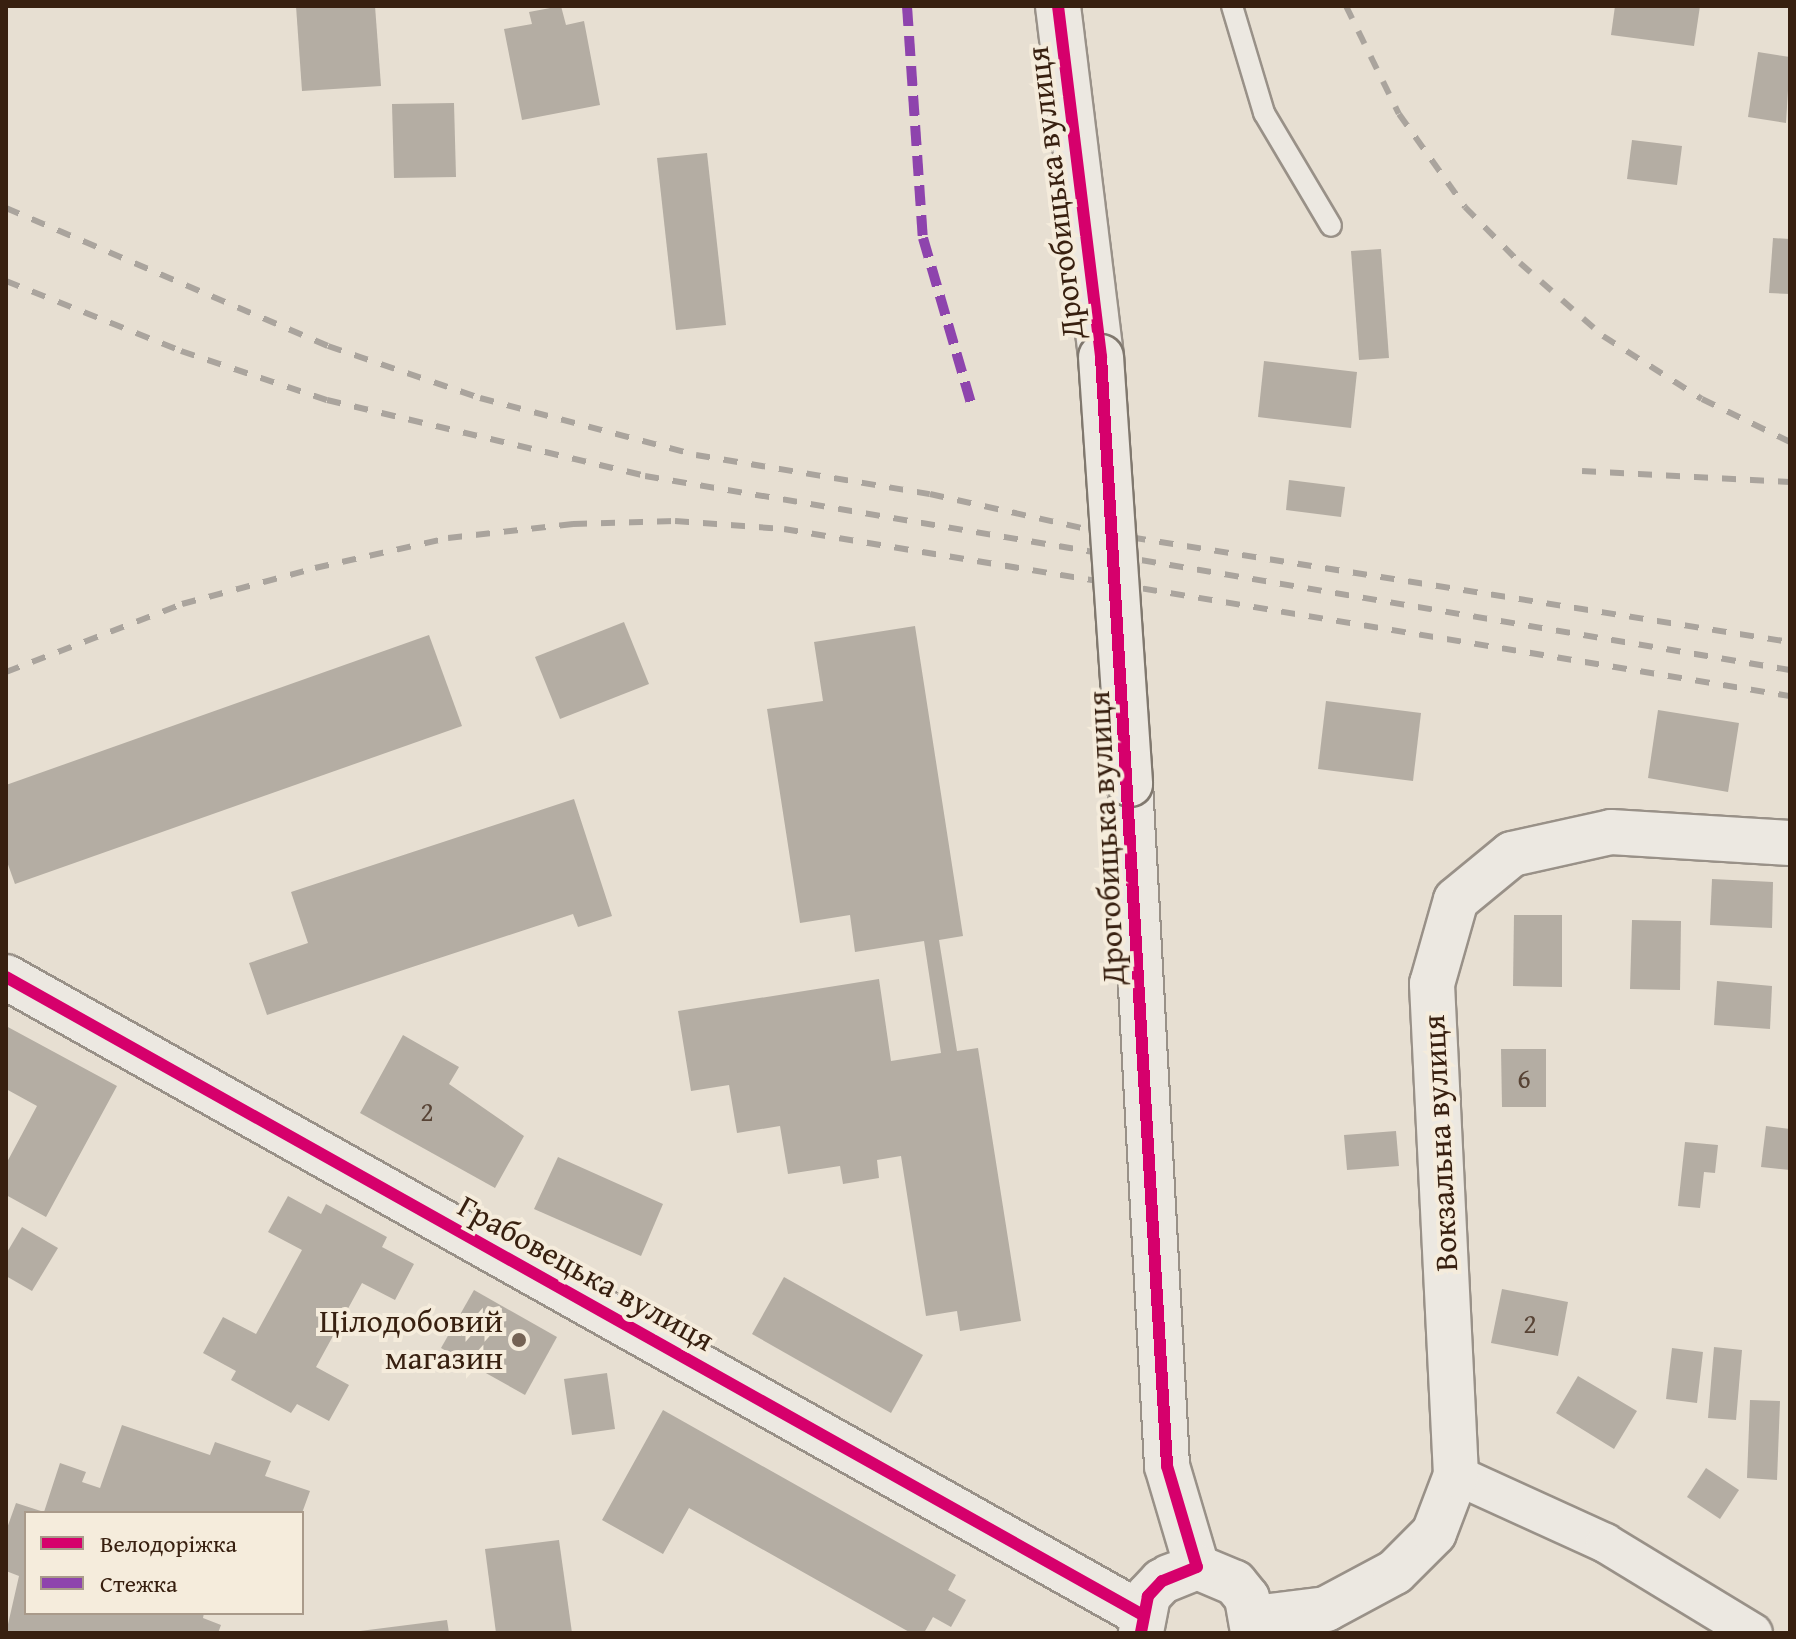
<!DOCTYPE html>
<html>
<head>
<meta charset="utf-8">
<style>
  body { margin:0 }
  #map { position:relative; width:1796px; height:1639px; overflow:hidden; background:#e7dfd2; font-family:"Gentium Book Plus",serif }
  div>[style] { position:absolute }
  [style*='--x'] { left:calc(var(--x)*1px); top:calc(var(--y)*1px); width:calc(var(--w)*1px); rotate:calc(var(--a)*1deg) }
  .building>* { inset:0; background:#b4ada3 }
  .roads { filter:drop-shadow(2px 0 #999188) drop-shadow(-2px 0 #999188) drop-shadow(0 2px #999188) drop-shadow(0 -2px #999188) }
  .lane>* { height:20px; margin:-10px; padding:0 10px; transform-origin:10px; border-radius:10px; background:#ece8e1 }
  .street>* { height:38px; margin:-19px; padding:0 19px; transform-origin:19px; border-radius:19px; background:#ece8e1 }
  .secondary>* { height:44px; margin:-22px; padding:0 22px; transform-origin:22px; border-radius:22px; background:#ece8e1 }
  .rail>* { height:6px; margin-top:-3px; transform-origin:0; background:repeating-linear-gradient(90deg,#aaa49d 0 14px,transparent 0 28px) }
  .bridges { filter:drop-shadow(2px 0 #80786e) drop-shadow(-2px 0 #80786e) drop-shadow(0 2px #80786e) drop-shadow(0 -2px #80786e) }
  .secondary-bridge>* { height:44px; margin:-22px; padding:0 22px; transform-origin:22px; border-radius:22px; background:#ece8e1 }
  .quiet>* { height:10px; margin-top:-5px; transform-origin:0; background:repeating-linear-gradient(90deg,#8e44ad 0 20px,transparent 0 30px) }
  .cycleway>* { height:12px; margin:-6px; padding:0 6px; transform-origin:6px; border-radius:6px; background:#d6006c }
  .dots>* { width:22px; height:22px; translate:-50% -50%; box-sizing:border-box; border:4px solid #f5ecdc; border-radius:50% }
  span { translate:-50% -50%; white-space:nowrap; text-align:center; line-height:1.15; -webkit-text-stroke:8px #f5ecdc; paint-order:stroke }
  .number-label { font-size:28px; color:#574335 }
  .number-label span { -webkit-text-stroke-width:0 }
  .street-label { font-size:32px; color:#382010 }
  .poi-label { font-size:32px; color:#382010 }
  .right { translate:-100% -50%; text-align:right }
  .frame { position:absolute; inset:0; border:8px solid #382010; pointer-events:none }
  .legend { position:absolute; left:24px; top:1511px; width:280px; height:104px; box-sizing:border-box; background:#f5ecdc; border:2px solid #a99a8a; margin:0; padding:10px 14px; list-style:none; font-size:24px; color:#382010 }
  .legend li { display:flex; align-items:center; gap:16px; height:40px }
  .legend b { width:40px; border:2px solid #a99a8a }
</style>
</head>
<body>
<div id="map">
  <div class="building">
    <i style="clip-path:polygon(296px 6px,375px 6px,381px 86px,302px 91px)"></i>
    <i style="clip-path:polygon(561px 6px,566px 25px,584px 21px,600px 105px,522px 120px,504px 29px,532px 24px,529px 12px)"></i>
    <i style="clip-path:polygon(1615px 6px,1700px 6px,1694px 46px,1611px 35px)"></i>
    <i style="clip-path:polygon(1758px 52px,1790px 57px,1786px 123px,1748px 117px)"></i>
    <i style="clip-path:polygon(454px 103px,456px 177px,394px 178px,392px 104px)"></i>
    <i style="clip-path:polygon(1632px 140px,1682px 146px,1677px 185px,1627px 179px)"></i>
    <i style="clip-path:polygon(707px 153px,726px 325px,676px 330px,657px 158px)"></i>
    <i style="clip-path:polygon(1773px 238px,1790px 239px,1790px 294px,1769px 293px)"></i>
    <i style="clip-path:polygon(1381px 249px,1389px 358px,1359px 360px,1351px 251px)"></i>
    <i style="clip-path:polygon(1264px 361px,1357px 372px,1351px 428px,1258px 417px)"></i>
    <i style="clip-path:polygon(1289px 480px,1345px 487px,1341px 517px,1286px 510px)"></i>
    <i style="clip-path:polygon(624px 622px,649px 684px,560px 719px,535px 657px)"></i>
    <i style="clip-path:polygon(915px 626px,963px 936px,939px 940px,957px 1051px,978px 1048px,1021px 1321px,960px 1331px,957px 1311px,926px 1316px,901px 1156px,877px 1160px,879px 1178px,843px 1184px,840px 1166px,788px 1174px,780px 1126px,737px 1133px,729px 1085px,691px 1091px,678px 1011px,879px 979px,891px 1061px,941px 1053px,924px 941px,855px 952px,850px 915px,800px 923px,767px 709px,823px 701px,814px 642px)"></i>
    <i style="clip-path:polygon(429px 635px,462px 726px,15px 884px,6px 859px,6px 785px)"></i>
    <i style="clip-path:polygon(1326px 701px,1421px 713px,1413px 781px,1318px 769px)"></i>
    <i style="clip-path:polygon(1658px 710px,1739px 723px,1728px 792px,1648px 778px)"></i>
    <i style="clip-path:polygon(574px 799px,612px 916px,578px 927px,573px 914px,267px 1015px,249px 963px,308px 943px,291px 892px)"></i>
    <i style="clip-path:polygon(1712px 879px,1773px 882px,1772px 928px,1710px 925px)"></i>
    <i style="clip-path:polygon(1514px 915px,1562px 915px,1562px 987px,1513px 986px)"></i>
    <i style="clip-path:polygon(1632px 920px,1681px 921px,1680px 990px,1630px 989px)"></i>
    <i style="clip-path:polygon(1717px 981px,1772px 986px,1770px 1029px,1714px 1025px)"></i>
    <i style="clip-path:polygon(6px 1026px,117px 1086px,46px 1217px,6px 1195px,6px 1164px,37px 1106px,6px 1089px)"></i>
    <i style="clip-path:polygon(403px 1035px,459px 1067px,449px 1084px,524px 1136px,495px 1188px,360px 1113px)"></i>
    <i style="clip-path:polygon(1501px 1049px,1546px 1049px,1546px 1107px,1502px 1107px)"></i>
    <i style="clip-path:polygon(1766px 1126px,1790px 1129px,1790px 1170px,1761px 1167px)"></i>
    <i style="clip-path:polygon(1396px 1131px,1399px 1166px,1347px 1170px,1344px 1135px)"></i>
    <i style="clip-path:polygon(1685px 1142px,1718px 1145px,1715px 1173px,1704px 1172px,1700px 1208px,1678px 1206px)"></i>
    <i style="clip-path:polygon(558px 1157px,663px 1204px,641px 1256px,534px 1209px)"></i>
    <i style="clip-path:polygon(288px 1196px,321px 1214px,326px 1204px,387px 1237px,382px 1247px,414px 1264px,395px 1300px,362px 1283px,316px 1367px,349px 1385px,329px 1421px,297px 1404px,291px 1413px,231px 1380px,236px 1371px,203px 1353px,223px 1317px,256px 1334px,302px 1250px,268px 1232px)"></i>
    <i style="clip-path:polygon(22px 1227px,58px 1248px,32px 1291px,6px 1276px,6px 1254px)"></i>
    <i style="clip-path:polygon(784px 1277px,923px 1355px,891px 1413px,752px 1334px)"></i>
    <i style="clip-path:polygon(1502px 1289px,1568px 1302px,1558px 1356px,1491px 1343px)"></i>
    <i style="clip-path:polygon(474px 1290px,557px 1337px,525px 1395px,441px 1348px)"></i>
    <i style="clip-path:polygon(1714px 1347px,1742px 1350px,1736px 1420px,1708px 1418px)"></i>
    <i style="clip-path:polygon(1672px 1348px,1703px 1352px,1697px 1403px,1666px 1399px)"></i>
    <i style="clip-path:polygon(607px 1373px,615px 1429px,572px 1435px,564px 1379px)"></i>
    <i style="clip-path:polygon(1578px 1376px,1637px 1411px,1614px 1449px,1556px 1413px)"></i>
    <i style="clip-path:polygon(1750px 1400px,1780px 1401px,1777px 1480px,1747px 1478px)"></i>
    <i style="clip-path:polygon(663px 1410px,956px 1575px,948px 1590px,966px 1600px,951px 1627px,933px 1617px,924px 1633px,911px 1633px,689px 1508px,663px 1554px,602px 1520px)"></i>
    <i style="clip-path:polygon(122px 1425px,210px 1455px,215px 1442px,271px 1461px,265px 1476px,310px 1491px,302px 1513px,26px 1513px,26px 1613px,204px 1613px,203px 1618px,221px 1625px,218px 1633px,6px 1633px,19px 1576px,6px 1571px,6px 1531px,16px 1503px,44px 1512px,60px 1463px,86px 1472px,82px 1482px,100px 1488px)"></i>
    <i style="clip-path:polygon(1706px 1468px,1739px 1490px,1720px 1519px,1687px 1497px)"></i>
    <i style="clip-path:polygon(559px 1540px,572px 1633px,496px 1633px,485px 1549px)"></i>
    <i style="clip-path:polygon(447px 1620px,449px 1633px,360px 1633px,360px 1631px)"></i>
  </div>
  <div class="roads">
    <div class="lane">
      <i style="--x:1232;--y:6;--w:112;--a:73.3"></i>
      <i style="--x:1264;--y:113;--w:131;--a:59.3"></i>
    </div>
    <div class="street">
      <i style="--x:1456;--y:1475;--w:164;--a:24.5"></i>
      <i style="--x:1605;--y:1543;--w:173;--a:31.3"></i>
    </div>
    <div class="secondary">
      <i style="--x:1058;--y:6;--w:354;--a:83"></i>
      <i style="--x:1130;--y:784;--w:683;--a:86.89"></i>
      <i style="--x:1167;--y:1466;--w:105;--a:73.5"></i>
      <i style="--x:1197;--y:1567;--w:38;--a:158"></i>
      <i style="--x:1162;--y:1581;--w:21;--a:133"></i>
      <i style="--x:1148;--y:1596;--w:38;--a:101"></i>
      <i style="--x:6;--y:977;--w:1302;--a:29.3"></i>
      <i style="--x:1169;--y:1577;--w:30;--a:-20"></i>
      <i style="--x:1197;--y:1567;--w:41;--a:22.8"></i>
      <i style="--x:1235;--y:1583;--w:19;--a:51"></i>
      <i style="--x:1247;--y:1598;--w:36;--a:80"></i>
      <i style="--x:1254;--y:1618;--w:73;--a:-7.1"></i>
      <i style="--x:1326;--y:1609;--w:78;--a:-28.2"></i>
      <i style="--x:1395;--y:1572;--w:55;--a:-45"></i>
      <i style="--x:1434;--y:1533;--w:62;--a:-69.2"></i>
      <i style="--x:1456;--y:1475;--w:492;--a:-92.8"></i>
      <i style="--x:1432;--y:984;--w:87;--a:-74.1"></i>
      <i style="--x:1456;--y:900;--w:72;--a:-39.4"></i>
      <i style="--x:1512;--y:854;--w:101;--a:-12.5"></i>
      <i style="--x:1611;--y:832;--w:179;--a:3.5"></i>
    </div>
  </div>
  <div class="rail">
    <i style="--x:1346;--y:6;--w:120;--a:63.9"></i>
    <i style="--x:1399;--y:114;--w:114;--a:54.6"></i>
    <i style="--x:1465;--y:207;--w:78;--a:45.5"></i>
    <i style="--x:1520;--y:263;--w:111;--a:41.3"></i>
    <i style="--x:1603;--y:336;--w:117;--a:32.5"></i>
    <i style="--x:1702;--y:399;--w:98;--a:26"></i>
    <i style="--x:6;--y:208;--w:350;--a:23.2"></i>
    <i style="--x:328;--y:346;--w:161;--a:18.9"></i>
    <i style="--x:480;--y:398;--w:223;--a:14.8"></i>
    <i style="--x:696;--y:455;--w:237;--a:9.5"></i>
    <i style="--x:930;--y:494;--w:178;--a:12.6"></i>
    <i style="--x:1104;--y:533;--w:695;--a:9.03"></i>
    <i style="--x:6;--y:281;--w:188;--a:21.8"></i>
    <i style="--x:181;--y:351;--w:154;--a:18.6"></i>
    <i style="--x:327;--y:400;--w:327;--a:13.4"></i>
    <i style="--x:645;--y:476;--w:1161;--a:9.62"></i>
    <i style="--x:1582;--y:471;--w:208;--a:3"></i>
    <i style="--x:6;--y:672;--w:189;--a:-21.1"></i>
    <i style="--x:182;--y:604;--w:138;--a:-15.1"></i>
    <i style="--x:315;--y:568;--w:136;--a:-12.7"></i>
    <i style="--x:448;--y:538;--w:126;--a:-6.4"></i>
    <i style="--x:573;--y:524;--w:102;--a:-1.7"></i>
    <i style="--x:675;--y:521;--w:109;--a:4.2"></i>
    <i style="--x:784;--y:529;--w:1020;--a:9.43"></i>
  </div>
  <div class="bridges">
    <div class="secondary-bridge">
      <i style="--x:1101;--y:357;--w:428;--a:86.1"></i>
    </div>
  </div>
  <div class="quiet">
    <i style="--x:907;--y:6;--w:233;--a:86.1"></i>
    <i style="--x:923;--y:238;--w:176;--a:73.8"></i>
  </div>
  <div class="cycleway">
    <i style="--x:1058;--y:6;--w:354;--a:83"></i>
    <i style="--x:1101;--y:357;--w:1111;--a:86.59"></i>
    <i style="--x:1167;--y:1466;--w:105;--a:73.5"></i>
    <i style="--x:1197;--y:1567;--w:38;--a:158"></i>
    <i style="--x:1162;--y:1581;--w:21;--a:133"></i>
    <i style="--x:1148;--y:1596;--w:38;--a:101"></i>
    <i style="--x:6;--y:977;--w:1302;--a:29.3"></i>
  </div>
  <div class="dots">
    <i style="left:519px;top:1340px;background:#756354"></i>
  </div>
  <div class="number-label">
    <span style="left:1524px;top:1078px">6</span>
    <span style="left:427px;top:1111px">2</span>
    <span style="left:1530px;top:1323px">2</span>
  </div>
  <div class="street-label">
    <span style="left:1055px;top:193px;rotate:-97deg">Дрогобицька вулиця</span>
    <span style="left:1106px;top:838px;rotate:-93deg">Дрогобицька вулиця</span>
    <span style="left:1440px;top:1143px;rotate:-93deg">Вокзальна вулиця</span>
    <span style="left:586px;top:1273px;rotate:29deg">Грабовецька вулиця</span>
  </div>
  <div class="poi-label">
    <span class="right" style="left:503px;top:1340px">Цілодобовий<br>магазин</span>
  </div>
  <div class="frame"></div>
  <ul class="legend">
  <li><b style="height:10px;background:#d6006c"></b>Велодоріжка</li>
  <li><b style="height:10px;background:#8e44ad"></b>Стежка</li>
  </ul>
</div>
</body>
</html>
